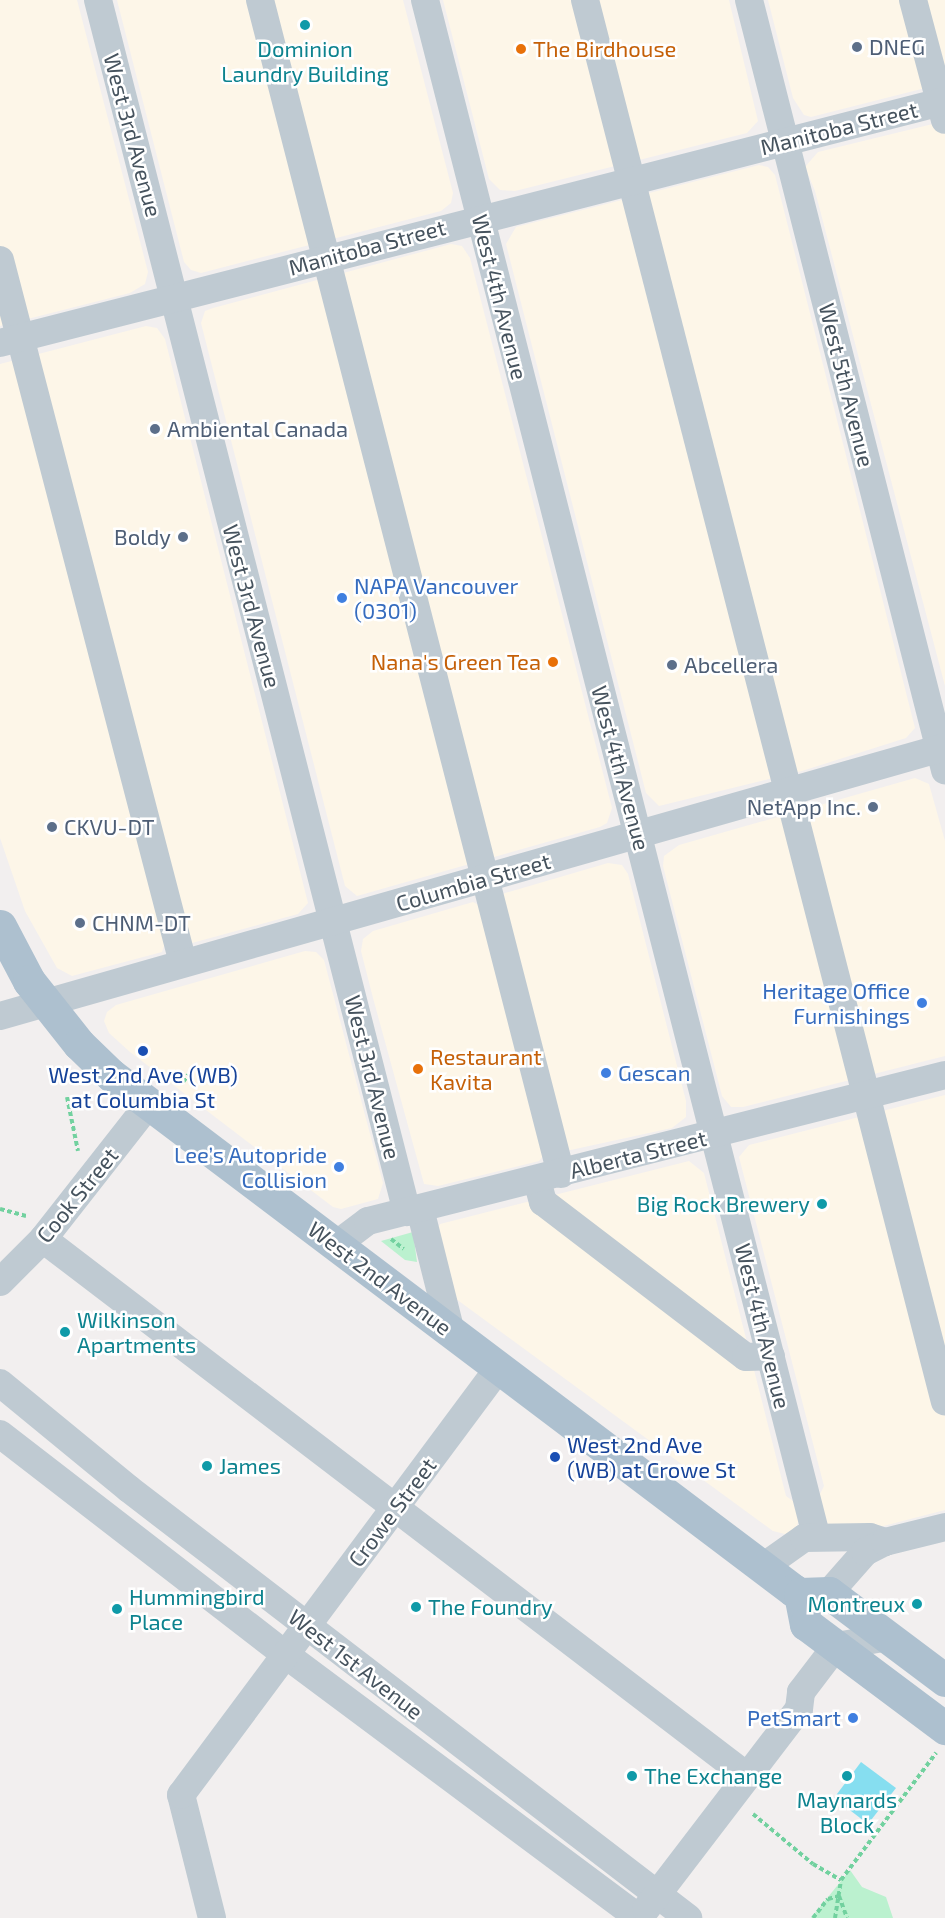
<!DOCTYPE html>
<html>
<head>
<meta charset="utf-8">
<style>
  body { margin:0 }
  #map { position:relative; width:945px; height:1918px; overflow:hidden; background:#f2efef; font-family:"Exo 2",sans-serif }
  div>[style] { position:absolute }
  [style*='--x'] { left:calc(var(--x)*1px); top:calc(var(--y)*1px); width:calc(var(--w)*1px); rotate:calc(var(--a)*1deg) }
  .commercial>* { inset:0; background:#fdf6e8 }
  .green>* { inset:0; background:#bbf1cf }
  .water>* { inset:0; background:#86def0 }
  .path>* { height:4px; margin-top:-2px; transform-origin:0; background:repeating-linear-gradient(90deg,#72d19f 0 4.5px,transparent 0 7.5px) }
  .minor>* { height:28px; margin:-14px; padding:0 14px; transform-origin:14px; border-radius:14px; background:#bfcad2 }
  .major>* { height:33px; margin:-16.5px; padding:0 16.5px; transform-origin:16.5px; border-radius:16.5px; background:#adc0cf }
  .dots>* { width:16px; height:16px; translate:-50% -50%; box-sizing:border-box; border:3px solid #fff; border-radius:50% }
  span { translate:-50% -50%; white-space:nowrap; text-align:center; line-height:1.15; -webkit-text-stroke:5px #fff; paint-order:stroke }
  .service-label { font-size:22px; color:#4e5e75 }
  .left { translate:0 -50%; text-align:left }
  .right { translate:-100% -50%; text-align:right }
  .culture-label { font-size:22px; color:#0d838f }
  .food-label { font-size:22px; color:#c56008 }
  .street-label { font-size:22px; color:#46535e }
  .shop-label { font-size:22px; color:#366cbe }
  .transit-label { font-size:22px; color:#164399 }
</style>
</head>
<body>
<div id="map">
  <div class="commercial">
    <i style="clip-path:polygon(0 0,77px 0,148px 272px,145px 284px,130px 293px,0 326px)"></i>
    <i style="clip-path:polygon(117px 0,403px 0,453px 193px,451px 203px,441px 211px,201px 273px,191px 270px,184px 262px)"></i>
    <i style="clip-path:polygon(443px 0,729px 0,758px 121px,747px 133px,515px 191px,500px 190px,489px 179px)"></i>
    <i style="clip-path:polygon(768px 0,945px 0,945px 83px,811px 117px,804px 115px,793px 98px)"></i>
    <i style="clip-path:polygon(945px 121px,945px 686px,815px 191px,805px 167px,818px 152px)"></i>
    <i style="clip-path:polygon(759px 165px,768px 167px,775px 175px,915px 728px,906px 738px,802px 771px,659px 806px,646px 793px,506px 244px,516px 227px)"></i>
    <i style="clip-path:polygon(451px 244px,462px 246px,470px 258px,612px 808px,607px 823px,600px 827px,357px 896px,345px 886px,201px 323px,205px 311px,213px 308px)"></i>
    <i style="clip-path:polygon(146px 326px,157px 328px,165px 339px,308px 903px,298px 914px,192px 943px,166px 940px,162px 952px,72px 976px,57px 968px,25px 911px,0 838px,0 364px)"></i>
    <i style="clip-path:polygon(915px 778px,929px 784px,945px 841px,945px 1056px,743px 1107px,731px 1107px,722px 1096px,663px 866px,664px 856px,679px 845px)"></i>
    <i style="clip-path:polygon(608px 863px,622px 865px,628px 874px,686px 1101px,686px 1117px,672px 1128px,543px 1156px,539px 1161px,438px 1186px,424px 1184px,373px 998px,361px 951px,363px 939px,373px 931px,473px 902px,479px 905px,505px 893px)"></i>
    <i style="clip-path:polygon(305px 951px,316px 952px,324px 960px,383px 1183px,378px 1199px,341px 1209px,333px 1207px,130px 1052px,109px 1033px,104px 1021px,107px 1012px,116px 1005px)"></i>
    <i style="clip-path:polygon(945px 1095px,945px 1510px,849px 1535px,828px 1526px,819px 1496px,824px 1486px,739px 1157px,749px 1145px)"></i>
    <i style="clip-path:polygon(689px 1161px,704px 1173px,786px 1496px,793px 1501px,799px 1519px,796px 1529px,785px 1534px,773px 1531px,452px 1296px,436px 1230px,440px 1224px)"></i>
  </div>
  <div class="green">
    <i style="clip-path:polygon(413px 1232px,417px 1262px,405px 1260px,381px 1241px)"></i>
    <i style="clip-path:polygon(850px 1870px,862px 1887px,886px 1897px,893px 1918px,811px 1918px)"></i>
  </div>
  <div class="water">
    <i style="clip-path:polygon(861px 1762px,896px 1788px,868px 1824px,834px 1798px)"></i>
  </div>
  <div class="path">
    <i style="--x:183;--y:1082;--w:9;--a:-54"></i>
    <i style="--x:67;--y:1097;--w:55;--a:78.5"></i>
    <i style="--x:0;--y:1209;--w:27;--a:15"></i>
    <i style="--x:391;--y:1239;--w:16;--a:38"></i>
    <i style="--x:753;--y:1814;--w:78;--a:39.8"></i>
    <i style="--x:813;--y:1864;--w:32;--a:30"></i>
    <i style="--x:813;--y:1918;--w:24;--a:-52"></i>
    <i style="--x:828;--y:1899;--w:11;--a:-15"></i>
    <i style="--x:839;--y:1896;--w:23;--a:70"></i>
    <i style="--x:835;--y:1918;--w:38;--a:-81"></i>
    <i style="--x:841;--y:1880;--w:159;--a:-53.2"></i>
  </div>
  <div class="minor">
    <i style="--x:98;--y:0;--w:1251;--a:75.7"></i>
    <i style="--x:260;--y:0;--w:1212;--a:75.62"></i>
    <i style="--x:425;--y:0;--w:1584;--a:75.71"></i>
    <i style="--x:585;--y:0;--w:1447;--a:75.6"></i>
    <i style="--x:749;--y:0;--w:795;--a:75.72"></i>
    <i style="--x:913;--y:0;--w:124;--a:75.1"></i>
    <i style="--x:0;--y:260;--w:726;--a:75.41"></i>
    <i style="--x:0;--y:343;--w:975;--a:-14.36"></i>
    <i style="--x:0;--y:1016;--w:983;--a:-15.89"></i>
    <i style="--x:537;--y:1180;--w:23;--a:75"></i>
    <i style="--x:543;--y:1202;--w:255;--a:37.4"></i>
    <i style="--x:746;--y:1357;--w:25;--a:-2"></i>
    <i style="--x:420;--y:1209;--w:127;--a:75.9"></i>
    <i style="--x:43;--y:1239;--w:885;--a:37.34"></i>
    <i style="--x:336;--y:1245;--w:40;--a:-37"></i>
    <i style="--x:368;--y:1221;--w:595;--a:-14.2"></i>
    <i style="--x:0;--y:1282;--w:61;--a:-45"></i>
    <i style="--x:43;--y:1239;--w:172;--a:-51.9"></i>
    <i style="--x:0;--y:1383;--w:167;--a:39.4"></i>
    <i style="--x:129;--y:1489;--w:705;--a:37.5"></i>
    <i style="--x:0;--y:1434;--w:361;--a:37.7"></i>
    <i style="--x:286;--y:1655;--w:440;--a:36.7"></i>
    <i style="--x:763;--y:1567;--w:50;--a:-35.3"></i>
    <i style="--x:804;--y:1538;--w:66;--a:-0.9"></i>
    <i style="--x:870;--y:1537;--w:16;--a:18"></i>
    <i style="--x:829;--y:1593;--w:55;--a:-48.7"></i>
    <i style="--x:865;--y:1552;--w:22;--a:-27"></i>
    <i style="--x:885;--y:1542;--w:62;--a:-14"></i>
    <i style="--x:646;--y:1909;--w:252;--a:-52.6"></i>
    <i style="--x:799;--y:1709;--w:17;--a:-83"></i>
    <i style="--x:801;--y:1692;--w:58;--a:-52.7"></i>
    <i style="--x:836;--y:1646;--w:54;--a:-9.6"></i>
    <i style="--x:212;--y:1918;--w:127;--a:-104.1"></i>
    <i style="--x:181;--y:1795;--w:531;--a:-53.35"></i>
  </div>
  <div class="major">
    <i style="--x:0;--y:926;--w:62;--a:62.2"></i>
    <i style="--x:29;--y:981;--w:80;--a:51.6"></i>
    <i style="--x:79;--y:1044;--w:45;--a:44.1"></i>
    <i style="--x:111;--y:1075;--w:855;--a:37.06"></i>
    <i style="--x:793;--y:1590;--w:8;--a:30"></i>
    <i style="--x:800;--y:1594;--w:29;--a:-2"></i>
    <i style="--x:829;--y:1593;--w:145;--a:36.9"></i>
    <i style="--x:800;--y:1594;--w:31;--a:79"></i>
    <i style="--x:806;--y:1624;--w:174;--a:36.8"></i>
  </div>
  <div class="dots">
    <i style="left:305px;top:25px;background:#0f9aa8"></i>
    <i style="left:857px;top:47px;background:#5c6f8a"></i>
    <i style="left:521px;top:49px;background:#e8710a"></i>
    <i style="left:155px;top:429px;background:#5c6f8a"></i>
    <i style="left:183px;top:537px;background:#5c6f8a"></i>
    <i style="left:342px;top:598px;background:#3f7fe0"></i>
    <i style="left:553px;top:662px;background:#e8710a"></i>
    <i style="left:672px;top:665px;background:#5c6f8a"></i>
    <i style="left:873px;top:807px;background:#5c6f8a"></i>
    <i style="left:52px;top:827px;background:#5c6f8a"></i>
    <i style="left:80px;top:923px;background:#5c6f8a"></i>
    <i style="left:922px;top:1003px;background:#3f7fe0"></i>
    <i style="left:143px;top:1051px;background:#1a4fb4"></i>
    <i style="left:418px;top:1069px;background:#e8710a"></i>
    <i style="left:606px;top:1073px;background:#3f7fe0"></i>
    <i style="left:339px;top:1167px;background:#3f7fe0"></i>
    <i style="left:822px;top:1204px;background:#0f9aa8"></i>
    <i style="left:65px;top:1332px;background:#0f9aa8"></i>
    <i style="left:555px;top:1457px;background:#1a4fb4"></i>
    <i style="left:207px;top:1466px;background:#0f9aa8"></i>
    <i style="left:917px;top:1604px;background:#0f9aa8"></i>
    <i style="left:416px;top:1607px;background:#0f9aa8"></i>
    <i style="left:117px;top:1609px;background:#0f9aa8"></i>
    <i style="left:853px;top:1718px;background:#3f7fe0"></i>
    <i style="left:632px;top:1776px;background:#0f9aa8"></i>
    <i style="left:847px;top:1776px;background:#0f9aa8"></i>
  </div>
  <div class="service-label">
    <span class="left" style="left:869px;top:47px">DNEG</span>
    <span class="left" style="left:167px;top:429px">Ambiental Canada</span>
    <span class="right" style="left:171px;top:537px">Boldy</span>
    <span class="left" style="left:684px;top:665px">Abcellera</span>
    <span class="right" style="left:861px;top:807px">NetApp Inc.</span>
    <span class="left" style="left:64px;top:827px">CKVU-DT</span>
    <span class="left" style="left:92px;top:923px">CHNM-DT</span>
  </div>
  <div class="culture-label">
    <span style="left:305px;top:61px">Dominion<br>Laundry Building</span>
    <span class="right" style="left:810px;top:1204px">Big Rock Brewery</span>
    <span class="left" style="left:77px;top:1332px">Wilkinson<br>Apartments</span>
    <span class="left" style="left:219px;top:1466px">James</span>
    <span class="left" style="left:129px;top:1609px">Hummingbird<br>Place</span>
    <span class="right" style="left:905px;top:1604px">Montreux</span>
    <span class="left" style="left:428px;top:1607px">The Foundry</span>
    <span class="left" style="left:644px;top:1776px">The Exchange</span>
    <span style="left:847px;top:1812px">Maynards<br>Block</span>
  </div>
  <div class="food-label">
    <span class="left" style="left:533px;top:49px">The Birdhouse</span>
    <span class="right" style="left:541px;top:662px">Nana's Green Tea</span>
    <span class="left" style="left:430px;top:1069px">Restaurant<br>Kavita</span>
  </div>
  <div class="street-label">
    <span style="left:839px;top:128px;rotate:-14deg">Manitoba Street</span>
    <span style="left:133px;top:135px;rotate:75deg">West 3rd Avenue</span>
    <span style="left:367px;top:247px;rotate:-15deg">Manitoba Street</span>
    <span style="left:500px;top:297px;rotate:76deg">West 4th Avenue</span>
    <span style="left:847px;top:385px;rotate:76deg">West 5th Avenue</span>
    <span style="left:252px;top:606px;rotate:75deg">West 3rd Avenue</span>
    <span style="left:621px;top:768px;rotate:75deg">West 4th Avenue</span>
    <span style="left:473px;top:882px;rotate:-16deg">Columbia Street</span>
    <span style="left:373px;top:1077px;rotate:76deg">West 3rd Avenue</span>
    <span style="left:638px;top:1154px;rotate:-14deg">Alberta Street</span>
    <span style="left:77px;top:1195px;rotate:-51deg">Cook Street</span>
    <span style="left:380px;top:1278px;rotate:37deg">West 2nd Avenue</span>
    <span style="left:763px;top:1326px;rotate:76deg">West 4th Avenue</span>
    <span style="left:392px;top:1512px;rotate:-53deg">Crowe Street</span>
    <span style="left:356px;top:1664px;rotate:38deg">West 1st Avenue</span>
  </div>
  <div class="shop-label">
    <span class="left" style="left:354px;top:598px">NAPA Vancouver<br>(0301)</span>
    <span class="right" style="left:910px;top:1003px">Heritage Office<br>Furnishings</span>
    <span class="left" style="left:618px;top:1073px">Gescan</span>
    <span class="right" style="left:327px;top:1167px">Lee’s Autopride<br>Collision</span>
    <span class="right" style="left:841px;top:1718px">PetSmart</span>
  </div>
  <div class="transit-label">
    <span style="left:143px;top:1087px">West 2nd Ave (WB)<br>at Columbia St</span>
    <span class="left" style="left:567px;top:1457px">West 2nd Ave<br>(WB) at Crowe St</span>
  </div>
</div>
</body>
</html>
